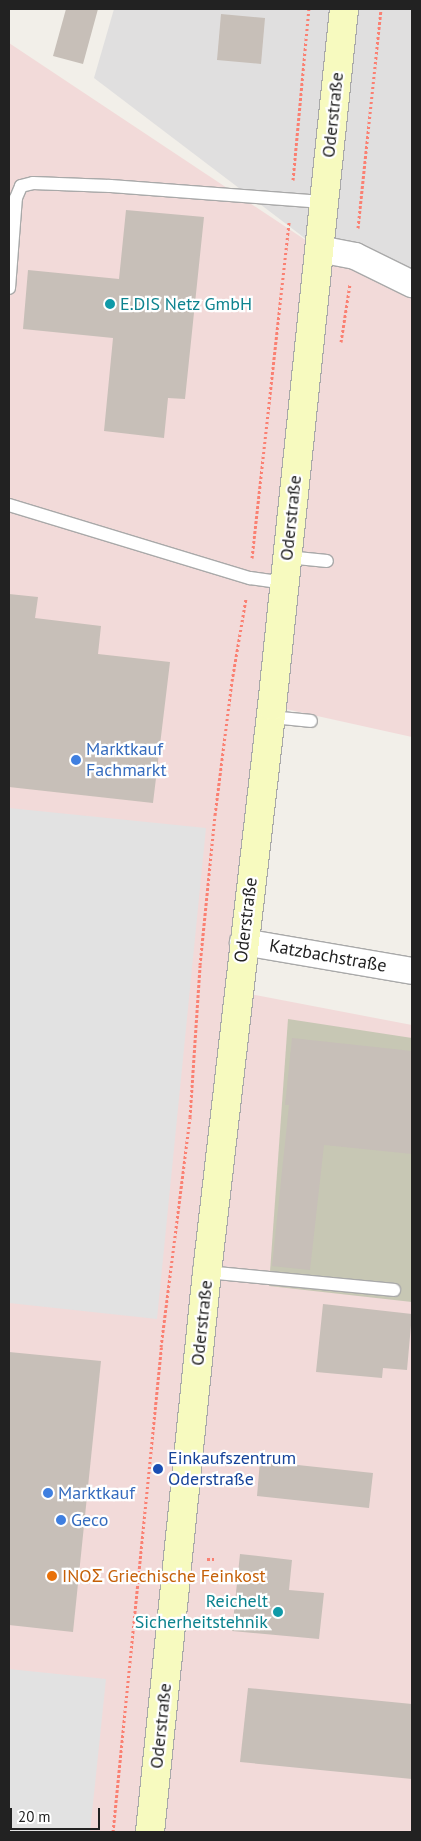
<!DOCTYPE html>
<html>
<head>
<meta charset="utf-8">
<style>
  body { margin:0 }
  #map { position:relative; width:421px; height:1841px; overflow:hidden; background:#f2efe9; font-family:"PT Sans",sans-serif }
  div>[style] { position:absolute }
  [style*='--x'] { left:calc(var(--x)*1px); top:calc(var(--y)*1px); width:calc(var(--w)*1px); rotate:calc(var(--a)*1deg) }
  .residential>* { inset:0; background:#e0dfdf }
  .commercial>* { inset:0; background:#f2dad9 }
  .construction>* { inset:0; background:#c7c7b4 }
  .parking>* { inset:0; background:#e2e2e2 }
  .building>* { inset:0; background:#c7bfb8 }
  .path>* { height:3px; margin-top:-1.5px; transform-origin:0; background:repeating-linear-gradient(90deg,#fa8072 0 2.5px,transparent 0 5px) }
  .roads { filter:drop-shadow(1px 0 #a9a9a9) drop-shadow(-1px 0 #a9a9a9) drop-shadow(0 1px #a9a9a9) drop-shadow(0 -1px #a9a9a9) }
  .lane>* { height:12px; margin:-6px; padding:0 6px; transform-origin:6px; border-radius:6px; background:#fff }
  .street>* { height:26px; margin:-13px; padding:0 13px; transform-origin:13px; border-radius:13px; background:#fff }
  .secondary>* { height:28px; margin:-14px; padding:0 14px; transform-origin:14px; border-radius:14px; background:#f7fabf }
  .dots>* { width:14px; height:14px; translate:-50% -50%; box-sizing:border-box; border:2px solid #fff; border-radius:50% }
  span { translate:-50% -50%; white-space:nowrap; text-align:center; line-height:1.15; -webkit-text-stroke:4.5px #fff; paint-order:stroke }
  .street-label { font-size:18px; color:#222 }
  .culture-label { font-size:18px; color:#0d838f }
  .left { translate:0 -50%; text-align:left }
  .right { translate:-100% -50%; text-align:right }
  .shop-label { font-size:18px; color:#366cbe }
  .transit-label { font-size:18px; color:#164399 }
  .food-label { font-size:18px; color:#c56008 }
  .frame { position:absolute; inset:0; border:10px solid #222; pointer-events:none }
  .scale { position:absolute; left:10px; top:1808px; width:90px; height:22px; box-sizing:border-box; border:2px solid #222; border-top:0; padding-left:6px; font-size:15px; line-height:18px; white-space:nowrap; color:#222; -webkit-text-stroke:4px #fff; paint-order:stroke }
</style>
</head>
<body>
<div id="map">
  <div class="residential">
    <i style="clip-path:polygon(114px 9px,412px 9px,412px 284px,319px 249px,94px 78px)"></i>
  </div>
  <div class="commercial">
    <i style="clip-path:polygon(9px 43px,319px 249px,412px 284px,412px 737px,272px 706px,239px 992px,412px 1025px,412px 1832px,9px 1832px)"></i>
  </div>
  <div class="construction">
    <i style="clip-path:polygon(288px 1019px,412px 1038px,412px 1302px,269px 1286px)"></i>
  </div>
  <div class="parking">
    <i style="clip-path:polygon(9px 808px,206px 828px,157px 1319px,9px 1303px)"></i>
    <i style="clip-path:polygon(9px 1669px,106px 1679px,90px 1832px,9px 1832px)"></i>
  </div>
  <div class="building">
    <i style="clip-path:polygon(66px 9px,98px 9px,83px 64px,53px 56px)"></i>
    <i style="clip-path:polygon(221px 14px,265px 18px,261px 64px,217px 60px)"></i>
    <i style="clip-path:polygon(126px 210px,204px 217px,185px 399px,168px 398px,164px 438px,104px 431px,113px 338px,23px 329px,28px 270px,119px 279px)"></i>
    <i style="clip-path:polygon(9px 594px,38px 597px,35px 618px,101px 626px,98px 654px,170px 662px,153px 803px,9px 787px)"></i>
    <i style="clip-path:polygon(292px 1038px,412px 1051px,412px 1154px,324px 1145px,310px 1270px,272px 1266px,289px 1105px,285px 1105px)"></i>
    <i style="clip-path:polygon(323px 1304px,412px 1314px,407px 1370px,383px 1368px,382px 1378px,316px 1372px)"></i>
    <i style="clip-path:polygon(9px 1352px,101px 1361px,73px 1632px,9px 1625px)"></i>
    <i style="clip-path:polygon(260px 1461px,373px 1473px,369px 1508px,257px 1496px)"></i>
    <i style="clip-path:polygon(240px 1554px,292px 1560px,289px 1590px,324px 1593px,319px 1639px,232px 1631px)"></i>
    <i style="clip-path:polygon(248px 1688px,412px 1704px,412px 1779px,240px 1762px)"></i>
  </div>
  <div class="path">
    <i style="--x:293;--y:180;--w:172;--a:-84.7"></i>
    <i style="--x:358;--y:228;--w:220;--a:-84"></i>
    <i style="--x:341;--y:342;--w:59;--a:-81.2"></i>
    <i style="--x:252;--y:558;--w:339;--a:-83.7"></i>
    <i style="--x:207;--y:1559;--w:7;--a:0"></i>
    <i style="--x:113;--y:1832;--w:487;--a:-84.3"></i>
    <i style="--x:161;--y:1347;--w:232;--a:-82.8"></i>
    <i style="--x:190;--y:1117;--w:152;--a:-86.2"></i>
    <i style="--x:200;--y:965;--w:151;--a:-84.3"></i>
    <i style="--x:215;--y:815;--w:135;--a:-82.8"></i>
    <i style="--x:232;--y:681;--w:84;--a:-80.4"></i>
  </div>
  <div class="roads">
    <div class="lane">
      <i style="--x:9;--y:288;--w:90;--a:-85.6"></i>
      <i style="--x:16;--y:198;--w:13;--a:-67"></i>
      <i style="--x:21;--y:186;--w:12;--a:-14"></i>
      <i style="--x:33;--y:183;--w:77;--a:2.2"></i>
      <i style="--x:110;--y:186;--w:214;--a:4.3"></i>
      <i style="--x:9;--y:505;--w:252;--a:16.9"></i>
      <i style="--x:250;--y:578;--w:34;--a:8"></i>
      <i style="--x:287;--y:557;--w:40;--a:5.7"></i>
      <i style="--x:271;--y:717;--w:40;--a:5.7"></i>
      <i style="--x:207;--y:1272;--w:188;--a:5.5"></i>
    </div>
    <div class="street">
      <i style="--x:319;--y:249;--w:37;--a:11"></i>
      <i style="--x:355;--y:256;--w:64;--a:26.2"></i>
      <i style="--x:243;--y:942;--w:171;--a:9.7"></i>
    </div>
    <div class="secondary">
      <i style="--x:150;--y:1832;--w:563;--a:-84.19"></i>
      <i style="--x:207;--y:1272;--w:570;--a:-83.45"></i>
      <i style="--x:272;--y:706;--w:701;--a:-84.1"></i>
    </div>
  </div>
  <div class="dots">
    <i style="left:110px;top:304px;background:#0f9aa8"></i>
    <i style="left:76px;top:760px;background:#3f7fe0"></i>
    <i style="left:158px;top:1469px;background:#1a4fb4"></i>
    <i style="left:48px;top:1493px;background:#3f7fe0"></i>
    <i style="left:61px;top:1520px;background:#3f7fe0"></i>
    <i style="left:52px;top:1576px;background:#e8710a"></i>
    <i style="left:278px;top:1612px;background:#0f9aa8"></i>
  </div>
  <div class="street-label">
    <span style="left:333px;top:115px;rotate:-84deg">Oderstraße</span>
    <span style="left:291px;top:518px;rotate:-84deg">Oderstraße</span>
    <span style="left:246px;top:920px;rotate:-83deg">Oderstraße</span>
    <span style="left:328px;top:956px;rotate:10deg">Katzbachstraße</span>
    <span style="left:202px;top:1323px;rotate:-84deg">Oderstraße</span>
    <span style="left:161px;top:1726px;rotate:-84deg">Oderstraße</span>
  </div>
  <div class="culture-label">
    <span class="left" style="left:120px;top:304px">E.DIS Netz GmbH</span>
    <span class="right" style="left:268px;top:1612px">Reichelt<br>Sicherheitstehnik</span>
  </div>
  <div class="shop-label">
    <span class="left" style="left:86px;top:760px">Marktkauf<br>Fachmarkt</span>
    <span class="left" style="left:58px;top:1493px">Marktkauf</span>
    <span class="left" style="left:71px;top:1520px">Geco</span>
  </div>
  <div class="transit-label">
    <span class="left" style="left:168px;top:1469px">Einkaufszentrum<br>Oderstraße</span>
  </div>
  <div class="food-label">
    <span class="left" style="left:62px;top:1576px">INOΣ Griechische Feinkost</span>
  </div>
  <div class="frame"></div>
  <div class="scale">20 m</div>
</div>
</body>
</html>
